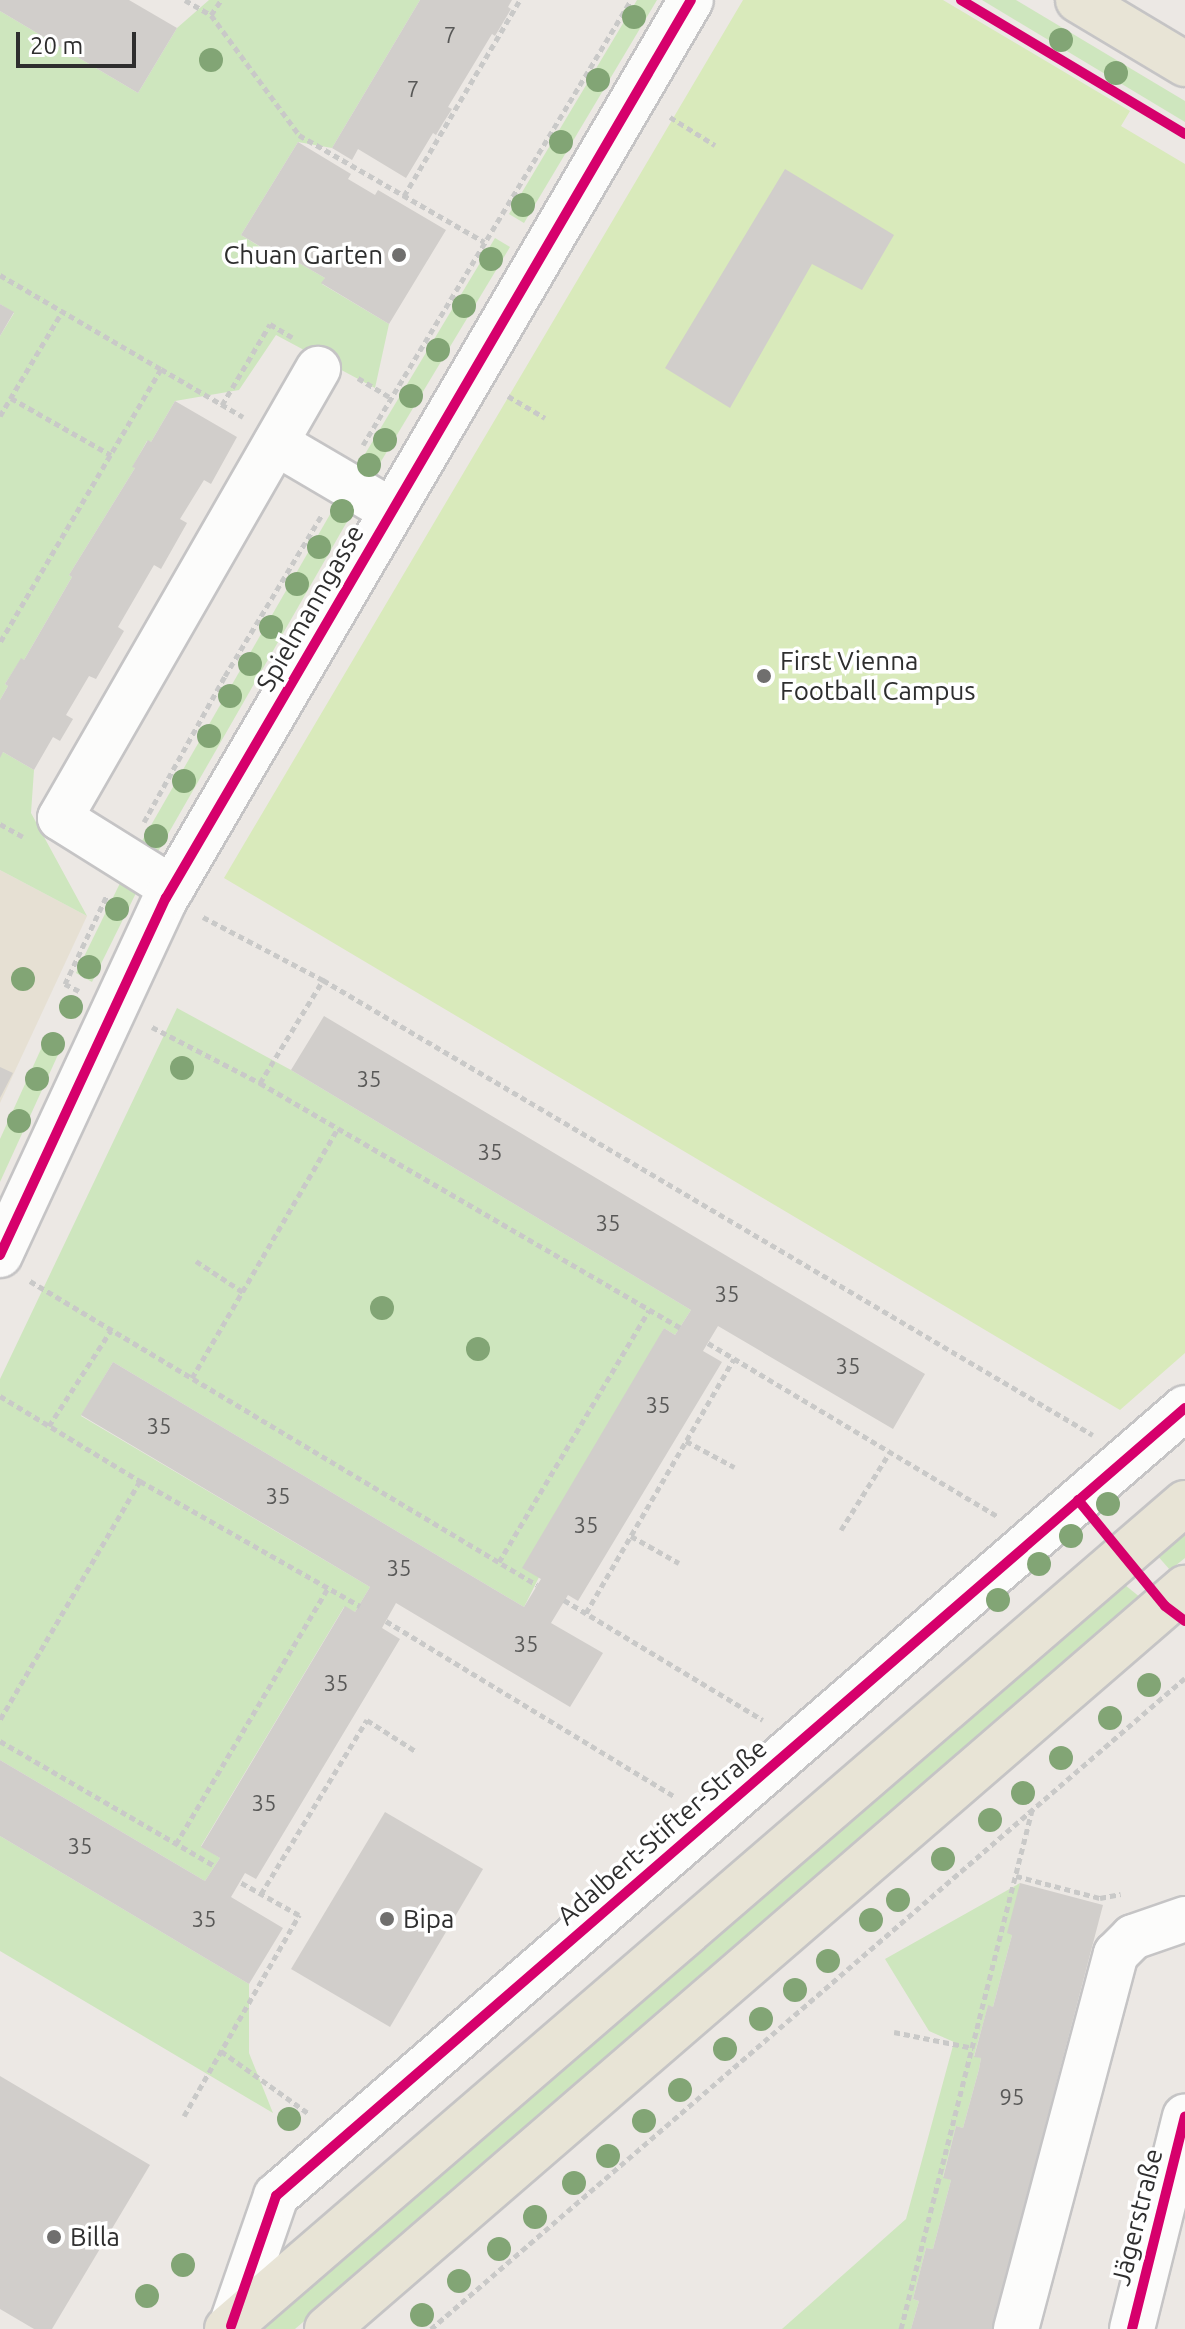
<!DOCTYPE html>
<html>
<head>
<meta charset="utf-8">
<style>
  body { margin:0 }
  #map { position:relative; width:1185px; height:2329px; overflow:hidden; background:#ece8e4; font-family:Ubuntu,sans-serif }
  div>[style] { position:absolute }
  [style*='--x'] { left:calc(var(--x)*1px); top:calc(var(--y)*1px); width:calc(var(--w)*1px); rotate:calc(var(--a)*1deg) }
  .education>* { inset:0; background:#e6e0d3 }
  .green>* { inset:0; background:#cee6be }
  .pitch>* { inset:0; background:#d9eabb }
  .building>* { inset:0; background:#d1cecb }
  .path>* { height:5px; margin-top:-2.5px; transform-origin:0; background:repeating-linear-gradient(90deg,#c9c9c8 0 6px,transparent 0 10px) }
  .roads { filter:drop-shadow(2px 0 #c5c4c5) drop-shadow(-2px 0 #c5c4c5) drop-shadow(0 2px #c5c4c5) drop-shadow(0 -2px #c5c4c5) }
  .minor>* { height:44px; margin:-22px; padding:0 22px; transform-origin:22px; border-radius:22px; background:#fcfcfb }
  .major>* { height:44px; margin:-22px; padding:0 22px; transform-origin:22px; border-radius:22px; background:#e8e4d6 }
  .cycleway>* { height:10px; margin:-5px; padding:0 5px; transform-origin:5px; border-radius:5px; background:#d6006c }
  .trees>* { width:24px; height:24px; margin:-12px; border-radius:50%; background:#82a575 }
  .dots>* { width:22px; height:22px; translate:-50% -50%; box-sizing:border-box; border:4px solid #fff; border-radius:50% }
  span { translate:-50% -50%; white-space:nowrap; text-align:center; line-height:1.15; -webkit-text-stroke:7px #fff; paint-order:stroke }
  .number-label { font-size:22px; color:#585857 }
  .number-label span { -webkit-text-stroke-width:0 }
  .poi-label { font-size:26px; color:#2e2e2e }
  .right { translate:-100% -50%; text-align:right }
  .left { translate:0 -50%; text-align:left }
  .street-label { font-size:26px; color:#2e2e2e }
  .scale { position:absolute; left:16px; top:32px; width:120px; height:36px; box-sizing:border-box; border:4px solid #2e2e2e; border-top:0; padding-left:10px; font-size:24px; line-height:28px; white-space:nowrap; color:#2e2e2e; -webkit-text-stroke:6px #fff; paint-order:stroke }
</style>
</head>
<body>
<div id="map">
  <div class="education">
    <i style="clip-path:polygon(0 870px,87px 916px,0 1103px)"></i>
  </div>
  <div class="green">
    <i style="clip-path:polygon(209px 0,420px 0,332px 148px,298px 142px,241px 235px,295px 268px,299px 263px,325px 278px,322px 284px,389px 324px,375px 388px,276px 335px,239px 390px,175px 401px,151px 442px,147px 441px,133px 466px,135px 468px,69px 575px,72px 577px,24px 660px,21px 659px,5px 684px,8px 686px,0 700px,0 336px,14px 313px,0 304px,0 11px,138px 93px,177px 28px)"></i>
    <i style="clip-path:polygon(637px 0,657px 0,524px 223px,509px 214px)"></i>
    <i style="clip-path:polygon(982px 0,1016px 0,1185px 101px,1185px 122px)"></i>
    <i style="clip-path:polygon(495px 238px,510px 247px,368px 483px,353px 474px)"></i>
    <i style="clip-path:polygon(340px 497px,356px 506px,152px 862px,135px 853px)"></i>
    <i style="clip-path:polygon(3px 752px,34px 770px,31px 813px,87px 916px,0 870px,0 754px)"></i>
    <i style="clip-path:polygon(124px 875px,141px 883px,92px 982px,76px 973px)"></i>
    <i style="clip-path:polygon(177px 1008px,291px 1070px,691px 1310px,675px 1335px,664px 1328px,524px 1607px,113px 1362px,81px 1416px,370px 1587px,355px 1612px,344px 1607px,201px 1846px,220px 1858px,205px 1881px,0 1760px,0 1379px)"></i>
    <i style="clip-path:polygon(46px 1038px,62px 1046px,0 1182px,0 1139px)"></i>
    <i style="clip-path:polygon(1185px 1529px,1185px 1558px,1170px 1570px,1156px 1554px)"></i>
    <i style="clip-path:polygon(1125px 1585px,1141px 1598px,295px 2329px,262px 2329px)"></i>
    <i style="clip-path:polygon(0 1836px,249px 1984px,249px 2053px,273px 2113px,0 1951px)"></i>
    <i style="clip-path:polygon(1020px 1883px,1012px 1935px,993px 2007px,988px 2006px,974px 2056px,981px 2058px,979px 2069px,963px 2128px,956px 2126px,943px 2177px,951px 2180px,933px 2249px,926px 2248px,913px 2299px,919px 2301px,911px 2329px,782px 2329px,906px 2219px,954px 2042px,929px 2031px,885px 1959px)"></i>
  </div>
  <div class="pitch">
    <i style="clip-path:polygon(743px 0,943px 0,1130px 111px,1121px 126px,1185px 164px,1185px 1353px,1120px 1410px,224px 878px)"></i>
  </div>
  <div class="building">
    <i style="clip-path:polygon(0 0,129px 0,177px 28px,138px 93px,0 11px)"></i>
    <i style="clip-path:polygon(420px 0,512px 0,508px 7px,511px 9px,495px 36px,492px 34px,448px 107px,452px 109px,443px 123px,436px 135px,433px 133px,406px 178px,358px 149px,352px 160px,332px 148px)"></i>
    <i style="clip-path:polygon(298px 142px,351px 174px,348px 179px,375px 195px,378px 190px,446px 230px,389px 324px,321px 283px,325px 278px,299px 263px,296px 268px,241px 235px)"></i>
    <i style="clip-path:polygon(785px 169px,894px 235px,862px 290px,812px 264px,730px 408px,665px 368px)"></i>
    <i style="clip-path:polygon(0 304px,14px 312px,0 336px)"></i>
    <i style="clip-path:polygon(175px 401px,237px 437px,211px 484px,204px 480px,180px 519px,187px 523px,161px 569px,154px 565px,118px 627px,124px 631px,96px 679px,89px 676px,66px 715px,73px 719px,60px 741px,53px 737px,34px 770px,3px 752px,0 758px,0 700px,8px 686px,5px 684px,21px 658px,24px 660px,72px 577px,69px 575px,135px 468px,132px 467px,148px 440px,151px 442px)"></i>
    <i style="clip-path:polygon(324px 1016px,925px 1374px,893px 1429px,718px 1326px,703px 1351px,722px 1362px,578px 1601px,568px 1595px,551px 1623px,603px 1653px,570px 1707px,396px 1603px,382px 1628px,400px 1639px,256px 1879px,245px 1873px,231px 1897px,283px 1928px,249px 1984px,0 1836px,0 1760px,205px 1881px,220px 1858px,201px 1847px,345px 1606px,355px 1612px,370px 1587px,81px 1415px,113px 1362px,524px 1607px,541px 1579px,522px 1568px,664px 1328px,675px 1335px,691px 1310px,291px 1070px)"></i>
    <i style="clip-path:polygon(0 1067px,13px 1073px,0 1098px)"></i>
    <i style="clip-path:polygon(385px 1812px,483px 1869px,390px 2027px,291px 1969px)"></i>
    <i style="clip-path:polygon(1020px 1883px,1103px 1905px,992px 2329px,911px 2329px,919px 2301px,913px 2299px,926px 2248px,933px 2249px,951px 2180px,943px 2178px,956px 2126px,963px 2128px,979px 2069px,981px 2058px,974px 2057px,988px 2005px,993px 2007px,1012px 1935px,1007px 1933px)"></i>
    <i style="clip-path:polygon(0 2076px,150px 2165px,52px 2329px,34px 2329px,0 2309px)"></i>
  </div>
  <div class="path">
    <i style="--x:185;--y:0;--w:30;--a:30"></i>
    <i style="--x:211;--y:15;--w:149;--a:53.7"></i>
    <i style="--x:299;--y:135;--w:214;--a:30"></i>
    <i style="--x:211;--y:15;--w:18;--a:-56"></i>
    <i style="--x:670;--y:117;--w:53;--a:31.9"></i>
    <i style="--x:404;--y:196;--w:228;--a:-59.4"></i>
    <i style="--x:0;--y:275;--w:186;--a:30.3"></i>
    <i style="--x:161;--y:369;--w:317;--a:120.5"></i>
    <i style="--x:161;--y:369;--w:95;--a:30.3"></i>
    <i style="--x:358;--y:378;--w:37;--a:31"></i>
    <i style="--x:508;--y:396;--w:43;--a:30.7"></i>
    <i style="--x:11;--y:398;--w:115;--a:29.7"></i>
    <i style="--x:222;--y:405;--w:94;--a:-59.3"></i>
    <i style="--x:270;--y:324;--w:26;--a:31"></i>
    <i style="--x:0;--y:416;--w:121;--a:-59.2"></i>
    <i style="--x:363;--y:445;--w:519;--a:-58.94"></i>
    <i style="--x:144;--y:822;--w:167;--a:-61"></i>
    <i style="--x:225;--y:676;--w:187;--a:-59"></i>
    <i style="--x:0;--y:824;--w:26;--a:29"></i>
    <i style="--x:203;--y:917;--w:136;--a:27.7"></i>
    <i style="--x:323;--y:980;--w:894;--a:30.58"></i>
    <i style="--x:79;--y:991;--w:16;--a:-153"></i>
    <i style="--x:65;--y:984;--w:98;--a:-64.7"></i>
    <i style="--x:152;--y:1027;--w:122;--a:27.4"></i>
    <i style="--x:260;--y:1083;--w:486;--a:30.2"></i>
    <i style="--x:260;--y:1083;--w:121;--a:-58.5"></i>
    <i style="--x:196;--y:1261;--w:56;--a:33.4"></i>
    <i style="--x:30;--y:1281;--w:591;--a:30.95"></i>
    <i style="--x:708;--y:1343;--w:339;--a:30.9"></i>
    <i style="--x:192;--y:1378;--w:290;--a:-59.7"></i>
    <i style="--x:0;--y:1396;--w:164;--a:31.3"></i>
    <i style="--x:140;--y:1481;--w:277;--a:120.4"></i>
    <i style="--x:49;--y:1426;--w:114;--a:-57.1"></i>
    <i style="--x:686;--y:1441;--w:55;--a:28.4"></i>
    <i style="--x:140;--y:1481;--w:253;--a:29.6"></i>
    <i style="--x:841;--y:1530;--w:92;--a:-57.9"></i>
    <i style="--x:631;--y:1536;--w:55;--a:29.4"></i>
    <i style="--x:499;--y:1562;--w:293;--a:-59.2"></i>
    <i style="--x:564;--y:1600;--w:232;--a:31.1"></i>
    <i style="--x:586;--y:1613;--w:294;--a:-59.8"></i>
    <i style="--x:386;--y:1621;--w:338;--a:31.3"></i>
    <i style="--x:0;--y:1741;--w:249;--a:30.2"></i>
    <i style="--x:176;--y:1844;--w:298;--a:-59.3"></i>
    <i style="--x:1016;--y:1876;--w:87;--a:14.7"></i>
    <i style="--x:1100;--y:1898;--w:21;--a:-11"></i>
    <i style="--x:261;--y:1894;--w:204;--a:-58.7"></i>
    <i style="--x:367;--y:1720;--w:59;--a:32.6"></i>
    <i style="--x:894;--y:2032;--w:81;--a:11.4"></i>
    <i style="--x:221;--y:2051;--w:107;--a:35.5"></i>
    <i style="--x:184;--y:2116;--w:232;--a:-60.2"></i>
    <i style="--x:299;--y:1915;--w:68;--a:-150.8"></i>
    <i style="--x:431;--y:2329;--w:996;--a:-40.81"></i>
    <i style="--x:901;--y:2329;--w:535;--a:-75.83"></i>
  </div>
  <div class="roads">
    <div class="minor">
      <i style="--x:276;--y:443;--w:134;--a:30.4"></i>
      <i style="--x:172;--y:888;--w:132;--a:-148"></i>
      <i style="--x:60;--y:818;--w:518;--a:-60.12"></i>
      <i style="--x:0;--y:1255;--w:394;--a:-65.1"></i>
      <i style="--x:166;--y:898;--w:1040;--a:-59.69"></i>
      <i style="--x:231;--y:2326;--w:138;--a:-70.9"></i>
      <i style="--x:276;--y:2196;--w:1203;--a:-40.92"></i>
      <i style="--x:1016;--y:2329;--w:388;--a:-75.1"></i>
      <i style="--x:1116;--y:1954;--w:24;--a:-45"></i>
      <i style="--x:1133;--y:1937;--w:55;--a:-19.1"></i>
      <i style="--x:1132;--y:2329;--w:219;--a:-76"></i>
    </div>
    <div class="major">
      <i style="--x:1078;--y:0;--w:125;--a:30.9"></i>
      <i style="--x:227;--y:2329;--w:1265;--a:-40.77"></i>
      <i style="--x:327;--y:2329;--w:1134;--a:-40.82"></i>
    </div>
  </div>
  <div class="cycleway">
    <i style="--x:961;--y:0;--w:261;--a:30.9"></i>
    <i style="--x:0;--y:1255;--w:394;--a:-65.1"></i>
    <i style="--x:166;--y:898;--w:1040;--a:-59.69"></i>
    <i style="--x:1078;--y:1500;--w:137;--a:50.6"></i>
    <i style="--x:1165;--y:1606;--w:25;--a:37"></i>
    <i style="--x:231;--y:2326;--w:138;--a:-70.9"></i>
    <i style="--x:276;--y:2196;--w:1203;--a:-40.92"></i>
    <i style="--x:1132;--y:2329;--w:219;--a:-76"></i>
  </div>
  <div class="trees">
    <i style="left:634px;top:17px"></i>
    <i style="left:1061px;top:40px"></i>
    <i style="left:211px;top:60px"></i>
    <i style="left:1116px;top:73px"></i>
    <i style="left:598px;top:80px"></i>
    <i style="left:561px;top:142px"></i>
    <i style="left:523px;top:205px"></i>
    <i style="left:491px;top:259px"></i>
    <i style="left:464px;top:306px"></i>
    <i style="left:438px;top:350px"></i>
    <i style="left:411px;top:396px"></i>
    <i style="left:385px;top:440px"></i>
    <i style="left:369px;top:465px"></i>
    <i style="left:342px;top:511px"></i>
    <i style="left:319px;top:547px"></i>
    <i style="left:297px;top:584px"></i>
    <i style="left:271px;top:627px"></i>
    <i style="left:250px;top:664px"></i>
    <i style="left:230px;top:696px"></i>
    <i style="left:209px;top:736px"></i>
    <i style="left:184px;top:781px"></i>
    <i style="left:156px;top:836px"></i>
    <i style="left:117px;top:909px"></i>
    <i style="left:89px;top:967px"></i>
    <i style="left:23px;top:979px"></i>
    <i style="left:71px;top:1007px"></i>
    <i style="left:53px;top:1044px"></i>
    <i style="left:182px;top:1068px"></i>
    <i style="left:37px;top:1079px"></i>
    <i style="left:19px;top:1121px"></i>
    <i style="left:382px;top:1308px"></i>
    <i style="left:478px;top:1349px"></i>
    <i style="left:1108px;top:1504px"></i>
    <i style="left:1071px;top:1536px"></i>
    <i style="left:1039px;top:1564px"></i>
    <i style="left:998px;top:1600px"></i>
    <i style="left:1149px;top:1685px"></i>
    <i style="left:1110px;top:1718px"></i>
    <i style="left:1061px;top:1758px"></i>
    <i style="left:1023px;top:1793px"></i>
    <i style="left:990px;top:1820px"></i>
    <i style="left:943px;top:1859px"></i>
    <i style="left:898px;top:1900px"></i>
    <i style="left:871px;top:1920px"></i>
    <i style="left:828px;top:1961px"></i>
    <i style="left:795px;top:1990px"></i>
    <i style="left:761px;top:2019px"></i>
    <i style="left:725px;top:2049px"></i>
    <i style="left:680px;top:2090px"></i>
    <i style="left:289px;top:2119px"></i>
    <i style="left:644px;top:2121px"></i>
    <i style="left:608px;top:2156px"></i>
    <i style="left:574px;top:2183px"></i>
    <i style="left:535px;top:2217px"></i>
    <i style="left:499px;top:2249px"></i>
    <i style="left:183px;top:2265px"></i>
    <i style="left:459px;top:2281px"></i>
    <i style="left:147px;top:2296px"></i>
    <i style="left:422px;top:2315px"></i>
  </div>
  <div class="dots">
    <i style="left:399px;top:255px;background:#706f6e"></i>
    <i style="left:764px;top:676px;background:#706f6e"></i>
    <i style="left:387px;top:1919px;background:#706f6e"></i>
    <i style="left:54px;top:2237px;background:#706f6e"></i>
  </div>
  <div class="number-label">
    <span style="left:450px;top:35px">7</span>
    <span style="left:413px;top:89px">7</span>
    <span style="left:369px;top:1079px">35</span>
    <span style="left:490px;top:1152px">35</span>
    <span style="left:608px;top:1223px">35</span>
    <span style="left:727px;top:1294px">35</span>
    <span style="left:848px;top:1366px">35</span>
    <span style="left:658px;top:1405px">35</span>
    <span style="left:159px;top:1426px">35</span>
    <span style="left:278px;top:1496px">35</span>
    <span style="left:586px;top:1525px">35</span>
    <span style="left:399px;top:1568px">35</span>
    <span style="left:526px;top:1644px">35</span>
    <span style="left:336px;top:1683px">35</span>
    <span style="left:264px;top:1803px">35</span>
    <span style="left:80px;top:1846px">35</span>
    <span style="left:204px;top:1919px">35</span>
    <span style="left:1012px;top:2097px">95</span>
  </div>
  <div class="poi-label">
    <span class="right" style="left:383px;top:255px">Chuan Garten</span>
    <span class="left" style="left:780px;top:676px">First Vienna<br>Football Campus</span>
    <span class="left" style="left:403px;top:1919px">Bipa</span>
    <span class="left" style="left:70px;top:2237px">Billa</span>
  </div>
  <div class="street-label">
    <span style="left:310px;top:608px;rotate:-60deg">Spielmanngasse</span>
    <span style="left:662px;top:1832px;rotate:-41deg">Adalbert-Stifter-Straße</span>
    <span style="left:1137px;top:2217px;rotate:-76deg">Jägerstraße</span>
  </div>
  <div class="scale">20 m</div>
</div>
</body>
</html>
